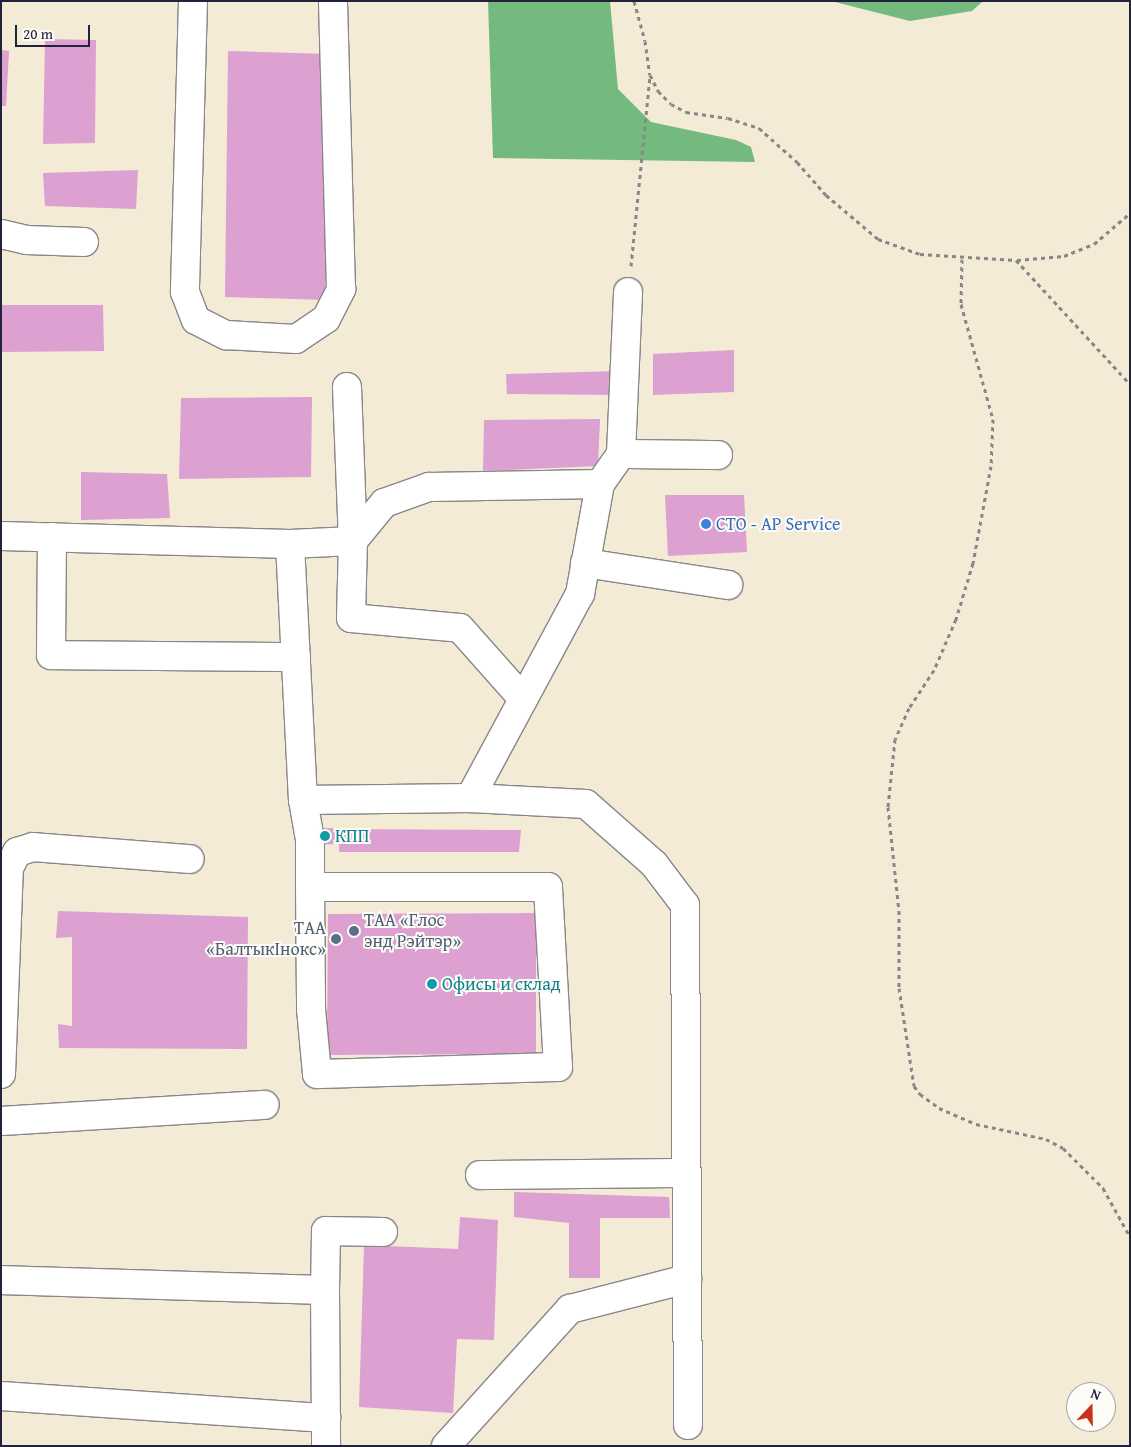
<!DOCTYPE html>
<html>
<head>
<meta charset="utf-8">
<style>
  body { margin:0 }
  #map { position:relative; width:1131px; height:1447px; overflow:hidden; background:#f3ebd6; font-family:"Gentium Book Plus",serif }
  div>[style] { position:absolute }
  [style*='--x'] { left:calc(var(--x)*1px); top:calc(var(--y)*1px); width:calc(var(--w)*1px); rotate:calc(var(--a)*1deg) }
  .forest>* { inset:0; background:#74ba7f }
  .building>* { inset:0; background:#dca0d1 }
  .path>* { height:3px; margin-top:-1.5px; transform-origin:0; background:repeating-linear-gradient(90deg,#8a8688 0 4px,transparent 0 8px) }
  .roads { filter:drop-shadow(1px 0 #8a8688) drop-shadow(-1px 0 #8a8688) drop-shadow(0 1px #8a8688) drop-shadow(0 -1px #8a8688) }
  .minor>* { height:28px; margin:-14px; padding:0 14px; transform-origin:14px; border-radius:14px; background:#fff }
  .dots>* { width:14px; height:14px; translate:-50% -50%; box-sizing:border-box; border:2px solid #fdfcf7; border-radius:50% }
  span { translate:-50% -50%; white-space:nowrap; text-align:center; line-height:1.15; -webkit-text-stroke:4px #fdfcf7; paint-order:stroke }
  .shop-label { font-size:18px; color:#366cbe }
  .left { translate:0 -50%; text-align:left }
  .culture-label { font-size:18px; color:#0d838f }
  .service-label { font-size:18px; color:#4e5e75 }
  .right { translate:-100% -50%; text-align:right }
  .frame { position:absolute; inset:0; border:2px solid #22223b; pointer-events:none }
  .north { position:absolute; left:1066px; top:1382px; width:50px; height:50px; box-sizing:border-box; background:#fdfcf7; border:1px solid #a5a5ac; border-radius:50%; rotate:21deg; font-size:14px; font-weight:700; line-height:20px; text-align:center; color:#22223b }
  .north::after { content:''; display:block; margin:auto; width:18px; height:22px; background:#c8321e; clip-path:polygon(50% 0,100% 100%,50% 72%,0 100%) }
  .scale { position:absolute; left:15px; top:25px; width:75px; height:22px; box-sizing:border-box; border:2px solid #22223b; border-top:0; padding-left:6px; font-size:15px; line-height:18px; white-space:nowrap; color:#22223b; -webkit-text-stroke:4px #fdfcf7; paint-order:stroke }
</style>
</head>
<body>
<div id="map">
  <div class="forest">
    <i style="clip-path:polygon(488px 1px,610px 1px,618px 89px,651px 122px,736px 140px,751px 147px,755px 162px,493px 158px)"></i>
    <i style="clip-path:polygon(831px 1px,983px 1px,972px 11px,910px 21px)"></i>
  </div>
  <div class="building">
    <i style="clip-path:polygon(45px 39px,96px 40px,95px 143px,43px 144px)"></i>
    <i style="clip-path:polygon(1px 50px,9px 51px,6px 106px,1px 106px)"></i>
    <i style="clip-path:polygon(228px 51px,327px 54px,325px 300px,225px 297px)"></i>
    <i style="clip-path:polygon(138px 170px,136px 209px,45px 206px,43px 173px)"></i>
    <i style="clip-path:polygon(1px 305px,103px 305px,104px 351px,1px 352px)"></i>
    <i style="clip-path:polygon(734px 350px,734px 392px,653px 395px,653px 354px)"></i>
    <i style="clip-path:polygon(622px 371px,622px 395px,507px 394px,506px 374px)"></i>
    <i style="clip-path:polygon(312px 397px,311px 477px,179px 479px,181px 398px)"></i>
    <i style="clip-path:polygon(600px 419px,598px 466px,483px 471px,484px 420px)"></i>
    <i style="clip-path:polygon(81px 472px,167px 474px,170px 518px,81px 520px)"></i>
    <i style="clip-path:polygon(665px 495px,744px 495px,747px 552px,668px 556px)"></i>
    <i style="clip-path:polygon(315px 828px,336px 828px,336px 844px,314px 845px)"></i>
    <i style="clip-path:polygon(339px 829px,521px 830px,519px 852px,339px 852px)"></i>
    <i style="clip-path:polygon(58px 911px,248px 917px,247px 1049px,59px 1048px,58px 1024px,72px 1026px,72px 937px,56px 938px)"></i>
    <i style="clip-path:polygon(536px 913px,536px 1054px,327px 1055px,328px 914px)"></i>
    <i style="clip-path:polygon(514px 1192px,669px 1197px,670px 1218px,600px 1218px,600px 1278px,569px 1278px,569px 1223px,514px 1217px)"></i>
    <i style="clip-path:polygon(460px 1217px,498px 1220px,494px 1340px,457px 1339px,453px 1413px,359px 1407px,364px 1245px,458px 1249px)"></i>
  </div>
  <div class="path">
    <i style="--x:634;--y:1;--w:41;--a:74.6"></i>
    <i style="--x:645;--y:41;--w:34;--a:82"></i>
    <i style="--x:650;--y:75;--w:18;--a:63"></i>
    <i style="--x:658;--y:91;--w:18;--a:45"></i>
    <i style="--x:671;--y:104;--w:17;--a:28"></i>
    <i style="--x:686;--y:112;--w:42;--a:8.1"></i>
    <i style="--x:728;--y:118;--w:33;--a:18"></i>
    <i style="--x:759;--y:128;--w:51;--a:41.8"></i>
    <i style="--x:797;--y:162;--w:44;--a:48.7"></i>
    <i style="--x:826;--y:195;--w:68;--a:40.2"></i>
    <i style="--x:878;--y:239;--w:45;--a:19.7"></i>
    <i style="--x:920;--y:254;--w:96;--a:3.6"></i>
    <i style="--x:1016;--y:260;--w:168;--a:47.4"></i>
    <i style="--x:962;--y:259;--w:45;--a:91.3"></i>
    <i style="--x:961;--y:304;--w:119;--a:74.5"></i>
    <i style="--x:993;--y:419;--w:47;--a:92.4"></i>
    <i style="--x:991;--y:466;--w:99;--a:100.5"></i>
    <i style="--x:973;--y:563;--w:59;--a:106.9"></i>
    <i style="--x:956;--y:619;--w:56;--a:113.3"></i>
    <i style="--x:934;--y:670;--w:45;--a:123.3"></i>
    <i style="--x:909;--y:708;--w:34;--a:114"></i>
    <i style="--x:895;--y:739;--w:68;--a:95.9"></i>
    <i style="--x:888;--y:807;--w:105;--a:84"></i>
    <i style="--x:899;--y:911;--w:77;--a:90"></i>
    <i style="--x:899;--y:988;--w:99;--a:81.3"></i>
    <i style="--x:914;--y:1086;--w:10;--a:53"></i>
    <i style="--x:920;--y:1094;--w:24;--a:36"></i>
    <i style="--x:939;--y:1108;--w:40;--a:23.4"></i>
    <i style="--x:976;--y:1124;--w:72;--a:12.1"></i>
    <i style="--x:1046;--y:1139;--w:19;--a:28"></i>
    <i style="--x:1063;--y:1148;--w:57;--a:45"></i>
    <i style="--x:1103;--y:1188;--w:56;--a:61.1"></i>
    <i style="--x:1017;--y:260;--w:47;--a:-4.9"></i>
    <i style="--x:1064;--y:256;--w:32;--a:-22"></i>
    <i style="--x:1094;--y:244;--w:48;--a:-40.7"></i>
    <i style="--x:631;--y:266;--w:191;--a:-84.3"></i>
  </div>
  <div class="roads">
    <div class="minor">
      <i style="--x:193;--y:1;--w:291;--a:91.6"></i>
      <i style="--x:185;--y:292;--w:30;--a:69"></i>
      <i style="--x:196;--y:320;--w:34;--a:27"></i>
      <i style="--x:226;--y:335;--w:70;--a:3.3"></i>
      <i style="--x:296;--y:339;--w:36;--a:-34"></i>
      <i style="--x:326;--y:319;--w:34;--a:-63"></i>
      <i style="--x:341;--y:289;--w:288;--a:-91.6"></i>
      <i style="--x:1;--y:234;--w:26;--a:13"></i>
      <i style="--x:26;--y:240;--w:58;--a:2"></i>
      <i style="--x:347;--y:387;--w:154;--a:87.8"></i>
      <i style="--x:353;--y:541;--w:77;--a:91.5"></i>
      <i style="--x:351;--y:618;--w:109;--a:5.2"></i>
      <i style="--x:460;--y:628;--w:95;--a:48.4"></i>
      <i style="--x:621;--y:454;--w:97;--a:0.6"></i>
      <i style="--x:1;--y:536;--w:289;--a:1.6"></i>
      <i style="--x:290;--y:544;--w:63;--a:-2.7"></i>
      <i style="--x:353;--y:541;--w:49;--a:-50.8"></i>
      <i style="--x:384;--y:503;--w:48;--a:-19.6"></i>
      <i style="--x:429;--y:487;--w:171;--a:-1"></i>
      <i style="--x:600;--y:484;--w:37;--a:-55"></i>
      <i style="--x:621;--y:454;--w:162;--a:-87.5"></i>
      <i style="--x:52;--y:537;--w:118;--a:90.5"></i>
      <i style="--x:51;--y:655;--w:245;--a:0.5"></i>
      <i style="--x:290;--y:544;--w:256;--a:87.1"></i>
      <i style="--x:303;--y:800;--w:40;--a:80"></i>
      <i style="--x:310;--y:839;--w:48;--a:90"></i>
      <i style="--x:310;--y:887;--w:122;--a:89.5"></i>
      <i style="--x:311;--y:1009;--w:65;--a:84.7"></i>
      <i style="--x:317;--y:1074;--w:241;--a:-1.7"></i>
      <i style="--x:558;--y:1067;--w:180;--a:-93.2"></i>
      <i style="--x:548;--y:887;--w:238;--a:180"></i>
      <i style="--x:585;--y:563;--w:145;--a:8.7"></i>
      <i style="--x:470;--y:798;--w:232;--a:-61.7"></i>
      <i style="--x:580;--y:594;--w:112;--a:-79.7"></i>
      <i style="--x:303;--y:800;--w:167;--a:-0.7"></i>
      <i style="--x:470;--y:798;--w:116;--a:3"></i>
      <i style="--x:586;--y:804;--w:91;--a:41.4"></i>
      <i style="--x:654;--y:864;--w:51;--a:52.9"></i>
      <i style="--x:685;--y:905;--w:520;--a:89.67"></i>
      <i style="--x:1;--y:1074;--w:206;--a:-87.8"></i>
      <i style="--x:9;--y:868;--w:18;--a:-63"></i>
      <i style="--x:17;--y:852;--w:17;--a:-17"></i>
      <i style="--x:33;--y:847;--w:157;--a:4.4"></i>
      <i style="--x:1;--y:1121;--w:264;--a:-3.5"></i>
      <i style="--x:480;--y:1175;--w:206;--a:-0.6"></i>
      <i style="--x:1;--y:1280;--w:324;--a:1.8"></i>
      <i style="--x:325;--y:1290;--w:156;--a:89.6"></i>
      <i style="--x:325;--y:1290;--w:59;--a:-89"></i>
      <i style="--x:326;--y:1231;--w:57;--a:1"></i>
      <i style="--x:1;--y:1396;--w:326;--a:3.9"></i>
      <i style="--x:446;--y:1446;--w:185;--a:-47.9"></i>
      <i style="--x:570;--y:1309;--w:121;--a:-14.4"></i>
    </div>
  </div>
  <div class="dots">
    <i style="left:706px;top:524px;background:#3f7fe0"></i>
    <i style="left:325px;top:836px;background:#0f9aa8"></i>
    <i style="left:354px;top:931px;background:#5c6f8a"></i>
    <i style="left:336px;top:939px;background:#5c6f8a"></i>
    <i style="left:432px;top:984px;background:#0f9aa8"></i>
  </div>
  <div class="shop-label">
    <span class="left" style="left:716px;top:524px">СТО - AP Service</span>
  </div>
  <div class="culture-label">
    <span class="left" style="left:335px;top:836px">КПП</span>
    <span class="left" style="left:442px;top:984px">Офисы и склад</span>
  </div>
  <div class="service-label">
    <span class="left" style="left:364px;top:931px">ТАА «Глос<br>энд Рэйтэр»</span>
    <span class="right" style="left:326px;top:939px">ТАА<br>«БалтыкІнокс»</span>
  </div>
  <div class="frame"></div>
  <div class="north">N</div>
  <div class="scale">20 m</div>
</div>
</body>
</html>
